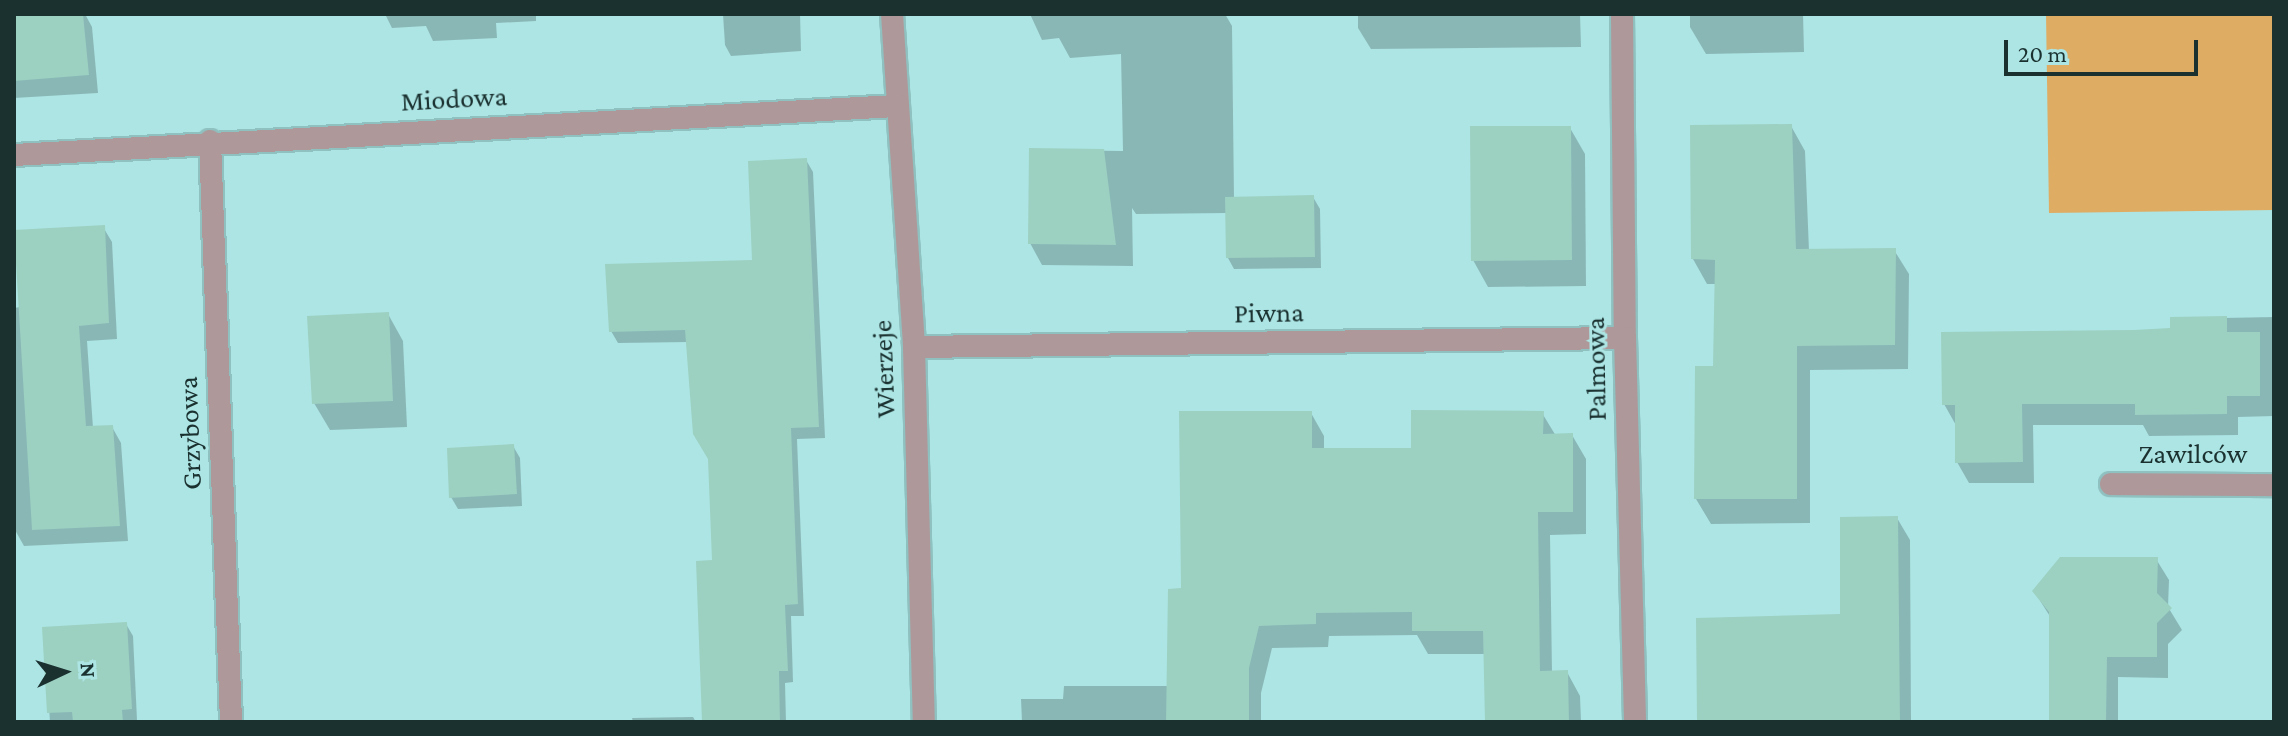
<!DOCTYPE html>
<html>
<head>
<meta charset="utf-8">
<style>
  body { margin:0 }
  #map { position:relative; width:2288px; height:736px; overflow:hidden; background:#ace5e4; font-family:"Crimson Pro",serif }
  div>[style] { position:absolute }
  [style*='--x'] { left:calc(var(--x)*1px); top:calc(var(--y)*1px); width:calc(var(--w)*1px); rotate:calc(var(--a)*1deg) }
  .green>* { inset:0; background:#dfac64 }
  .shadow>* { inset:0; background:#0003 }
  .building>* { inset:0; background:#9cd0c1 }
  .roads { filter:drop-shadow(2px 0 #8fc1c0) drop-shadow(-2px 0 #8fc1c0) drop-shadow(0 2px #8fc1c0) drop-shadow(0 -2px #8fc1c0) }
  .minor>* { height:22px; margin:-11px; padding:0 11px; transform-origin:11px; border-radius:11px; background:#ae9899 }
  span { translate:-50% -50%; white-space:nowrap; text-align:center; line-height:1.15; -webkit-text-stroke:6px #ace5e4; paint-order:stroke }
  .street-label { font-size:28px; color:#1a3130 }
  .frame { position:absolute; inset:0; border:16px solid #1a3130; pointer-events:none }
  .north { position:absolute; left:24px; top:632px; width:80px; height:80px; -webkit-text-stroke:6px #ace5e4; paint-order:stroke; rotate:86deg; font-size:22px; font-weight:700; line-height:32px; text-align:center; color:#1a3130 }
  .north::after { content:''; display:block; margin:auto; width:28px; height:36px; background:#1a3130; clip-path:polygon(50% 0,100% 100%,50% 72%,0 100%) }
  .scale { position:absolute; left:2004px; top:40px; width:194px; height:36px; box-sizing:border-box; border:4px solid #1a3130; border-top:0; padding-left:10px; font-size:24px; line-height:28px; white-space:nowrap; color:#1a3130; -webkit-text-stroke:6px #ace5e4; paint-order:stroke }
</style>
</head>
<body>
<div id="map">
  <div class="green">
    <i style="clip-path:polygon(2046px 14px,2274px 14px,2274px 210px,2049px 213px)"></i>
  </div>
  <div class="shadow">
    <i style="clip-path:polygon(14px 14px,85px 14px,92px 27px,98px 93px,14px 98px)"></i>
    <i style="clip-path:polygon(385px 14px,536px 14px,536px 21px,496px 23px,497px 38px,433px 41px,426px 26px,392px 28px)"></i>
    <i style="clip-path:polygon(723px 14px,800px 14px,801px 51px,731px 56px,725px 45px)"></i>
    <i style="clip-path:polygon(1030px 14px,1225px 14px,1232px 26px,1234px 199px,1313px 197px,1320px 209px,1321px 268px,1234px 269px,1228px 258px,1227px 213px,1136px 214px,1132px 208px,1133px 266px,1042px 265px,1030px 243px,1031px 150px,1123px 151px,1121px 54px,1070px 58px,1059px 38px,1042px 40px)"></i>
    <i style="clip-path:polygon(1358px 14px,1580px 14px,1581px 47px,1371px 49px,1358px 28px)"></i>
    <i style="clip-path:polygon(1690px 14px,1803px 14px,1804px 52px,1706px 54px,1690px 27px)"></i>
    <i style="clip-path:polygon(1791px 126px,1805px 151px,1809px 251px,1894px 250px,1909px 274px,1908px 369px,1810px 370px,1810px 523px,1711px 524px,1696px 499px,1715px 368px,1717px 284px,1707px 284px,1693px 259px)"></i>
    <i style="clip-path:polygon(1570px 128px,1585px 154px,1586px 286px,1488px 287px,1473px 260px)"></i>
    <i style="clip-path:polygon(806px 160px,813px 172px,825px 438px,797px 439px,804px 616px,791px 616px,793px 682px,785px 683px,786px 722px,704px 722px,714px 562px,710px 460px,688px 342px,618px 343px,611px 331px,754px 262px)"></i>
    <i style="clip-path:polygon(103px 227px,112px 242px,117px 339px,87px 341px,93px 428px,112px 427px,121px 443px,128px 541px,24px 546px,15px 530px,14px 520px,14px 308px,20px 307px)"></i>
    <i style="clip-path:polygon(388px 314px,403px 341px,407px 427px,330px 430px,314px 403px)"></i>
    <i style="clip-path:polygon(2274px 317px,2274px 416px,2238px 417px,2238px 435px,2149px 436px,2143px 425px,2033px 425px,2034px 483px,1969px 483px,1957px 462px,1957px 427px,1944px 404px,2171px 330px,2172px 319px)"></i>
    <i style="clip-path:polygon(1311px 413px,1324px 436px,1324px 450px,1413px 450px,1542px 413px,1556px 436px,1572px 435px,1586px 459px,1586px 534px,1550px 535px,1552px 673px,1567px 672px,1580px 696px,1581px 722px,1487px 722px,1486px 654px,1428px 654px,1417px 635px,1329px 636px,1328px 647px,1272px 648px,1261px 693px,1261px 722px,1022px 722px,1021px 699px,1063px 699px,1064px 686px,1168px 686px,1183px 590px)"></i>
    <i style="clip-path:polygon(513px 446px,520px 458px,522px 506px,458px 509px,451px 497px)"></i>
    <i style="clip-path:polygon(1897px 518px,1910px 540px,1911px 722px,1699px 722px,1842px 616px)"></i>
    <i style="clip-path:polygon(2156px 559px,2169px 580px,2168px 607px,2182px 630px,2168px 644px,2168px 678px,2118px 677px,2118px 722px,2051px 722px,2051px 618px,2034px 591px)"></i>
    <i style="clip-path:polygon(126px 624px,133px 636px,137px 720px,50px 722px,44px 629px)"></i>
    <i style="clip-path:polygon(693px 717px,696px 722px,633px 722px,632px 718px)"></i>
  </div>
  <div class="building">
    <i style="clip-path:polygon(14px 14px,83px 14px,89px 75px,14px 81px)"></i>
    <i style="clip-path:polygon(1792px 124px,1796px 249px,1896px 248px,1895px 345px,1797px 346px,1797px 499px,1694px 499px,1695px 366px,1713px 366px,1715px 260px,1691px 259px,1690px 125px)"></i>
    <i style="clip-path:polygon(1470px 126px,1571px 126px,1572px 260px,1471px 261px)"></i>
    <i style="clip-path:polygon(1029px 148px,1104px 149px,1116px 245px,1028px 244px)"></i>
    <i style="clip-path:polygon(807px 158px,819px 427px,791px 428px,798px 604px,785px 605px,788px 671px,779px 671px,780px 722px,702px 722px,696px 561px,712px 560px,708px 459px,693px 434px,685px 330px,609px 332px,605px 264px,752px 260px,748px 161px)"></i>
    <i style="clip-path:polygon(1314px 195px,1315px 257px,1226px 258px,1225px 197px)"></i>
    <i style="clip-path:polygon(105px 225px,109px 323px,79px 326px,86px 426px,113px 425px,120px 526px,32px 530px,14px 230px)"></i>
    <i style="clip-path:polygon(389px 312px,393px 401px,312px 404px,307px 316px)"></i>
    <i style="clip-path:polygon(2227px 316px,2227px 332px,2260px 332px,2260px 396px,2227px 396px,2227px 414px,2135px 415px,2135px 404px,2022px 404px,2023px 462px,1955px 463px,1955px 405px,1942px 405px,1941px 332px,2134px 330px,2170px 328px,2170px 317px)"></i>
    <i style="clip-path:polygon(1411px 410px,1544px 411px,1543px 434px,1573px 433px,1573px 512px,1538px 512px,1540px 671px,1568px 670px,1569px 722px,1485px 722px,1483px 631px,1412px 631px,1412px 612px,1316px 613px,1316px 624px,1259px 626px,1249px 668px,1249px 722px,1166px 722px,1168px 589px,1181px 588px,1179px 411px,1312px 411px,1312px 448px,1411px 448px)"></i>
    <i style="clip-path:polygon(514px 444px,517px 494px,449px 498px,447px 448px)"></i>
    <i style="clip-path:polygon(1898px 516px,1900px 722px,1697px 722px,1696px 618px,1840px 614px,1840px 517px)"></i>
    <i style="clip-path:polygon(2060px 557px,2158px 557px,2157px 593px,2172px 608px,2157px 623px,2157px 657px,2107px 657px,2106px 722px,2049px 722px,2049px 612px,2032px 591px)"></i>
    <i style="clip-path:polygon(127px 622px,132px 709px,122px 710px,123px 722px,73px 722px,72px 712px,47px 713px,42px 627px)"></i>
  </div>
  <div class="roads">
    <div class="minor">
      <i style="--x:892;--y:14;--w:334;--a:86.2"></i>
      <i style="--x:914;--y:347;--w:375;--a:88.5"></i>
      <i style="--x:1622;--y:14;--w:324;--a:89.5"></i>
      <i style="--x:1625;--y:338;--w:384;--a:88.5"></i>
      <i style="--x:210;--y:141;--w:581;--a:87.93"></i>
      <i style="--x:14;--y:155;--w:884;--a:-3.18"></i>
      <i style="--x:914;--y:347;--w:711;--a:-0.73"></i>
      <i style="--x:2111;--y:484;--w:163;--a:0.4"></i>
    </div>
  </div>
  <div class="street-label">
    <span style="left:454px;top:99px;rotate:-3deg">Miodowa</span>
    <span style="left:1269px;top:313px;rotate:-1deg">Piwna</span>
    <span style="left:884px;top:369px;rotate:-92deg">Wierzeje</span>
    <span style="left:1596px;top:369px;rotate:-91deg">Palmowa</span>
    <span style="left:190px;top:433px;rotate:-92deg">Grzybowa</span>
    <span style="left:2193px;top:454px">Zawilców</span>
  </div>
  <div class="frame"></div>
  <div class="north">N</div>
  <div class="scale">20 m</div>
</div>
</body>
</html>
